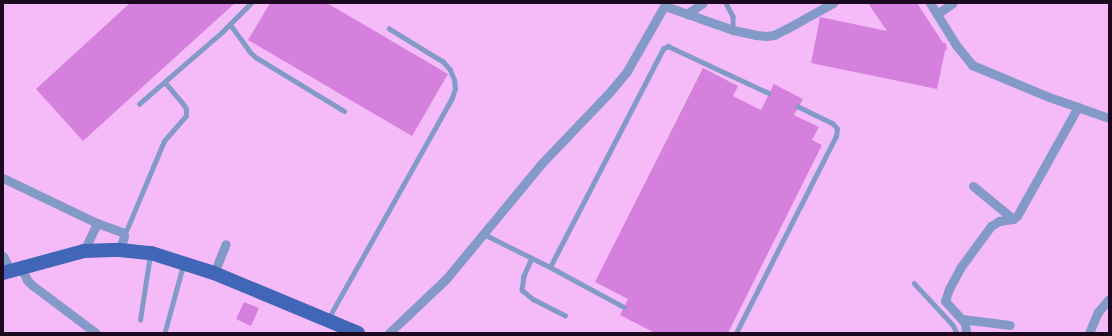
<!DOCTYPE html>
<html>
<head>
<meta charset="utf-8">
<style>
  body { margin:0 }
  #map { position:relative; width:1112px; height:336px; overflow:hidden; background:#f5bbf9; font-family:Inter,sans-serif }
  div>[style] { position:absolute }
  [style*='--x'] { left:calc(var(--x)*1px); top:calc(var(--y)*1px); width:calc(var(--w)*1px); rotate:calc(var(--a)*1deg) }
  .building>* { inset:0; background:#d680de }
  .lane>* { height:4.5px; margin:-2.25px; padding:0 2.25px; transform-origin:2.25px; border-radius:2.25px; background:#8399c7 }
  .street>* { height:9px; margin:-4.5px; padding:0 4.5px; transform-origin:4.5px; border-radius:4.5px; background:#8399c7 }
  .primary>* { height:14px; margin:-7px; padding:0 7px; transform-origin:7px; border-radius:7px; background:#4166b8 }
  span { translate:-50% -50%; white-space:nowrap; text-align:center; line-height:1.15; -webkit-text-stroke:3px #fccdff; paint-order:stroke }
  .frame { position:absolute; inset:0; border:4px solid #1d091f; pointer-events:none }
</style>
</head>
<body>
<div id="map">
  <div class="building">
    <i style="clip-path:polygon(130px 3px,235px 3px,83px 141px,36px 89px)"></i>
    <i style="clip-path:polygon(270px 3px,327px 3px,448px 74px,412px 136px,248px 40px)"></i>
    <i style="clip-path:polygon(868px 3px,917px 3px,943px 43px,946px 43px,947px 49px,945px 51px,937px 89px,811px 63px,820px 17px,887px 31px)"></i>
    <i style="clip-path:polygon(703px 68px,738px 86px,733px 96px,761px 110px,774px 84px,803px 99px,794px 115px,819px 127px,812px 140px,822px 145px,728px 333px,655px 333px,620px 315px,628px 299px,595px 282px)"></i>
    <i style="clip-path:polygon(244px 302px,259px 308px,251px 326px,236px 319px)"></i>
  </div>
  <div class="lane">
    <i style="--x:726;--y:3;--w:15;--a:62"></i>
    <i style="--x:733;--y:16;--w:14;--a:90"></i>
    <i style="--x:230;--y:24;--w:34;--a:54"></i>
    <i style="--x:250;--y:52;--w:9;--a:41"></i>
    <i style="--x:257;--y:58;--w:102;--a:31.3"></i>
    <i style="--x:139;--y:104;--w:108;--a:-40.9"></i>
    <i style="--x:221;--y:33;--w:42;--a:-45"></i>
    <i style="--x:484;--y:234;--w:74;--a:26.6"></i>
    <i style="--x:550;--y:267;--w:84;--a:28.4"></i>
    <i style="--x:124;--y:236;--w:103;--a:-67.2"></i>
    <i style="--x:164;--y:141;--w:33;--a:-49"></i>
    <i style="--x:186;--y:116;--w:7;--a:-90"></i>
    <i style="--x:186;--y:109;--w:7;--a:-124"></i>
    <i style="--x:182;--y:103;--w:26;--a:-130"></i>
    <i style="--x:532;--y:258;--w:20;--a:114"></i>
    <i style="--x:524;--y:276;--w:14;--a:98"></i>
    <i style="--x:522;--y:290;--w:14;--a:39"></i>
    <i style="--x:533;--y:299;--w:36;--a:27"></i>
    <i style="--x:550;--y:267;--w:246;--a:-62.6"></i>
    <i style="--x:663;--y:49;--w:6;--a:-31"></i>
    <i style="--x:668;--y:46;--w:111;--a:25"></i>
    <i style="--x:914;--y:283;--w:57;--a:47.1"></i>
    <i style="--x:953;--y:325;--w:9;--a:63"></i>
    <i style="--x:328;--y:319;--w:253;--a:-60.7"></i>
    <i style="--x:452;--y:98;--w:9;--a:-72"></i>
    <i style="--x:455;--y:89;--w:9;--a:-96"></i>
    <i style="--x:454;--y:80;--w:11;--a:-112"></i>
    <i style="--x:450;--y:70;--w:11;--a:-131"></i>
    <i style="--x:443;--y:62;--w:63;--a:-148.6"></i>
    <i style="--x:140;--y:320;--w:66;--a:-81.3"></i>
    <i style="--x:165;--y:331;--w:68;--a:-74.7"></i>
    <i style="--x:736;--y:333;--w:221;--a:-63.1"></i>
    <i style="--x:836;--y:136;--w:7;--a:-82"></i>
    <i style="--x:837;--y:129;--w:6;--a:-129"></i>
    <i style="--x:833;--y:124;--w:39;--a:-154"></i>
  </div>
  <div class="street">
    <i style="--x:930;--y:3;--w:49;--a:58.2"></i>
    <i style="--x:956;--y:45;--w:26;--a:51"></i>
    <i style="--x:972;--y:65;--w:83;--a:22.6"></i>
    <i style="--x:1049;--y:97;--w:64;--a:19.3"></i>
    <i style="--x:665;--y:6;--w:72;--a:19.4"></i>
    <i style="--x:733;--y:30;--w:24;--a:12"></i>
    <i style="--x:756;--y:35;--w:10;--a:6"></i>
    <i style="--x:766;--y:36;--w:8;--a:-7"></i>
    <i style="--x:774;--y:35;--w:13;--a:-27"></i>
    <i style="--x:786;--y:29;--w:54;--a:-29"></i>
    <i style="--x:687;--y:14;--w:19;--a:-35"></i>
    <i style="--x:937;--y:14;--w:19;--a:-35"></i>
    <i style="--x:3;--y:178;--w:104;--a:25.6"></i>
    <i style="--x:97;--y:223;--w:27;--a:20"></i>
    <i style="--x:122;--y:232;--w:4;--a:63"></i>
    <i style="--x:124;--y:236;--w:15;--a:106"></i>
    <i style="--x:973;--y:186;--w:52;--a:39.5"></i>
    <i style="--x:84;--y:251;--w:31;--a:-65"></i>
    <i style="--x:3;--y:256;--w:17;--a:62"></i>
    <i style="--x:21;--y:268;--w:13;--a:63"></i>
    <i style="--x:27;--y:280;--w:7;--a:45"></i>
    <i style="--x:32;--y:285;--w:80;--a:36.9"></i>
    <i style="--x:214;--y:273;--w:31;--a:-68"></i>
    <i style="--x:962;--y:319;--w:48;--a:7.1"></i>
    <i style="--x:389;--y:333;--w:79;--a:-43.5"></i>
    <i style="--x:446;--y:279;--w:149;--a:-50.4"></i>
    <i style="--x:541;--y:164;--w:97;--a:-46.3"></i>
    <i style="--x:608;--y:94;--w:30;--a:-50"></i>
    <i style="--x:627;--y:71;--w:78;--a:-60.2"></i>
    <i style="--x:966;--y:333;--w:10;--a:-96"></i>
    <i style="--x:965;--y:323;--w:30;--a:-132"></i>
    <i style="--x:945;--y:301;--w:13;--a:-72"></i>
    <i style="--x:949;--y:289;--w:24;--a:-62"></i>
    <i style="--x:960;--y:268;--w:52;--a:-53.6"></i>
    <i style="--x:991;--y:226;--w:9;--a:-32"></i>
    <i style="--x:999;--y:221;--w:14;--a:-8"></i>
    <i style="--x:1013;--y:219;--w:5;--a:-37"></i>
    <i style="--x:1017;--y:216;--w:125;--a:-60.8"></i>
    <i style="--x:1089;--y:333;--w:23;--a:-67"></i>
    <i style="--x:1098;--y:312;--w:17;--a:-50"></i>
  </div>
  <div class="primary">
    <i style="--x:3;--y:273;--w:84;--a:-15.2"></i>
    <i style="--x:84;--y:251;--w:36;--a:-2"></i>
    <i style="--x:120;--y:250;--w:31;--a:6"></i>
    <i style="--x:151;--y:253;--w:66;--a:17.6"></i>
    <i style="--x:214;--y:273;--w:156;--a:22.6"></i>
  </div>
  <div class="frame"></div>
</div>
</body>
</html>
